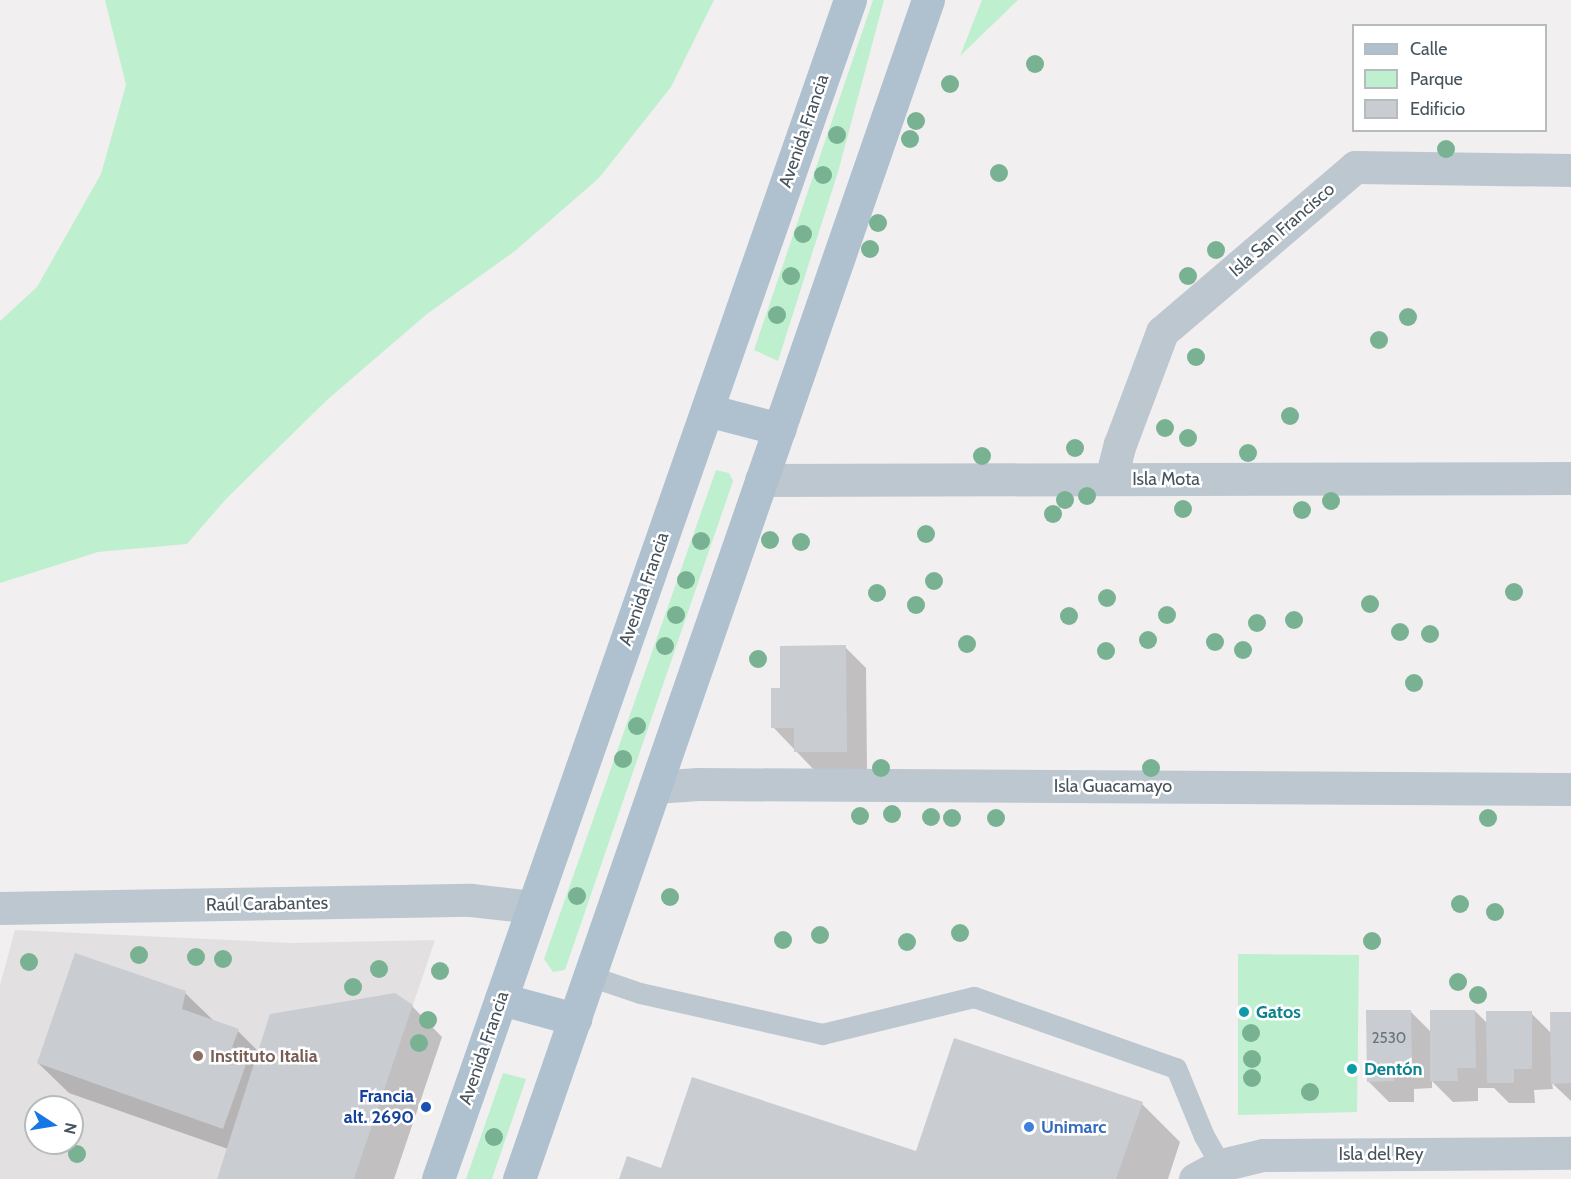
<!DOCTYPE html>
<html>
<head>
<meta charset="utf-8">
<style>
  body { margin:0 }
  #map { position:relative; width:1571px; height:1179px; overflow:hidden; background:#f2eff0; font-family:Cabin,sans-serif }
  div>[style] { position:absolute }
  [style*='--x'] { left:calc(var(--x)*1px); top:calc(var(--y)*1px); width:calc(var(--w)*1px); rotate:calc(var(--a)*1deg) }
  .education>* { inset:0; background:#e3e0e2 }
  .green>* { inset:0; background:#bef0cf }
  .shadow>* { inset:0; background:#0003 }
  .building>* { inset:0; background:#c9cdd2 }
  .lane>* { height:21px; margin:-10.5px; padding:0 10.5px; transform-origin:10.5px; border-radius:10.5px; background:#bdc7cf }
  .street>* { height:33px; margin:-16.5px; padding:0 16.5px; transform-origin:16.5px; border-radius:16.5px; background:#bdc7cf }
  .primary>* { height:33px; margin:-16.5px; padding:0 16.5px; transform-origin:16.5px; border-radius:16.5px; background:#afc0cf }
  .trees>* { width:18px; height:18px; margin:-9px; border-radius:50%; background:#79b293 }
  .dots>* { width:16px; height:16px; translate:-50% -50%; box-sizing:border-box; border:3px solid #fff; border-radius:50% }
  span { translate:-50% -50%; white-space:nowrap; text-align:center; line-height:1.15; -webkit-text-stroke:5px #fff; paint-order:stroke }
  .number-label { font-size:15px; color:#68727a }
  .number-label span { -webkit-text-stroke-width:0 }
  .street-label { font-size:18px; color:#47545d }
  .culture-label { font-size:18px; color:#0d838f; font-weight:700 }
  .left { translate:0 -50%; text-align:left }
  .education-label { font-size:18px; color:#785e54; font-weight:700 }
  .transit-label { font-size:18px; color:#164399; font-weight:700 }
  .right { translate:-100% -50%; text-align:right }
  .shop-label { font-size:18px; color:#366cbe; font-weight:700 }
  .legend { position:absolute; left:1352px; top:24px; width:195px; height:108px; box-sizing:border-box; background:#fff; border:2px solid #b5bbbe; margin:0; padding:8px 10px; list-style:none; font-size:18px; color:#47545d }
  .legend li { display:flex; align-items:center; gap:12px; height:30px }
  .legend b { width:30px; border:2px solid #b5bbbe }
  .north { position:absolute; left:24px; top:1095px; width:60px; height:60px; box-sizing:border-box; background:#fff; border:2px solid #b5bbbe; border-radius:50%; rotate:102deg; font-size:16px; font-weight:700; line-height:24px; text-align:center; color:#47545d }
  .north::after { content:''; display:block; margin:auto; width:21px; height:27px; background:#1778e5; clip-path:polygon(50% 0,100% 100%,50% 72%,0 100%) }
</style>
</head>
<body>
<div id="map">
  <div class="education">
    <i style="clip-path:polygon(evenodd,15px 930px,292px 943px,435px 940px,354px 1179px,0 1179px,0 985px,15px 930px,36px 1107px,72px 1107px,72px 1143px,36px 1143px,36px 1107px)"></i>
  </div>
  <div class="green">
    <i style="clip-path:polygon(105px 0,714px 0,671px 87px,599px 178px,515px 251px,427px 314px,328px 399px,226px 499px,187px 544px,98px 552px,0 583px,0 321px,37px 287px,101px 174px,126px 85px)"></i>
    <i style="clip-path:polygon(873px 0,884px 0,838px 172px,778px 361px,754px 350px)"></i>
    <i style="clip-path:polygon(982px 0,1018px 0,960px 56px)"></i>
    <i style="clip-path:polygon(716px 470px,729px 473px,733px 481px,565px 970px,553px 972px,544px 959px)"></i>
    <i style="clip-path:polygon(1238px 954px,1359px 955px,1357px 1112px,1238px 1115px)"></i>
    <i style="clip-path:polygon(503px 1073px,526px 1079px,492px 1179px,466px 1179px)"></i>
  </div>
  <div class="shadow">
    <i style="clip-path:polygon(845px 647px,866px 668px,867px 772px,817px 773px,773px 727px,781px 690px)"></i>
    <i style="clip-path:polygon(185px 993px,215px 1022px,238px 1031px,259px 1052px,412px 1006px,442px 1037px,394px 1179px,219px 1179px,228px 1149px,69px 1093px,38px 1063px)"></i>
    <i style="clip-path:polygon(1475px 1011px,1488px 1024px,1531px 1013px,1552px 1034px,1571px 1014px,1571px 1101px,1552px 1083px,1553px 1089px,1534px 1090px,1535px 1103px,1509px 1103px,1494px 1088px,1478px 1088px,1478px 1101px,1453px 1102px,1432px 1081px,1432px 1088px,1414px 1089px,1414px 1102px,1389px 1102px,1368px 1081px,1411px 1012px,1431px 1032px)"></i>
    <i style="clip-path:polygon(1142px 1104px,1180px 1142px,1168px 1179px,621px 1179px,917px 1152px)"></i>
  </div>
  <div class="building">
    <i style="clip-path:polygon(846px 645px,847px 752px,794px 752px,794px 728px,771px 728px,771px 688px,780px 688px,780px 646px)"></i>
    <i style="clip-path:polygon(75px 953px,186px 991px,182px 1009px,239px 1029px,232px 1047px,250px 1053px,223px 1129px,37px 1063px)"></i>
    <i style="clip-path:polygon(395px 993px,413px 1005px,354px 1179px,217px 1179px,270px 1014px)"></i>
    <i style="clip-path:polygon(1366px 1010px,1411px 1010px,1412px 1068px,1394px 1068px,1394px 1081px,1367px 1082px)"></i>
    <i style="clip-path:polygon(1430px 1010px,1475px 1010px,1476px 1068px,1457px 1068px,1458px 1081px,1430px 1081px)"></i>
    <i style="clip-path:polygon(1486px 1011px,1532px 1011px,1532px 1069px,1514px 1069px,1514px 1083px,1487px 1083px)"></i>
    <i style="clip-path:polygon(1550px 1012px,1571px 1012px,1571px 1083px,1551px 1084px)"></i>
    <i style="clip-path:polygon(954px 1038px,1143px 1102px,1116px 1179px,619px 1179px,627px 1156px,661px 1168px,692px 1077px,916px 1151px)"></i>
  </div>
  <div class="lane">
    <i style="--x:590;--y:976;--w:53;--a:18.8"></i>
    <i style="--x:640;--y:993;--w:187;--a:12.7"></i>
    <i style="--x:822;--y:1034;--w:156;--a:-13.7"></i>
    <i style="--x:974;--y:997;--w:214;--a:19.4"></i>
    <i style="--x:1176;--y:1068;--w:74;--a:67.6"></i>
    <i style="--x:1204;--y:1136;--w:34;--a:60"></i>
  </div>
  <div class="street">
    <i style="--x:1111;--y:479;--w:36;--a:-76"></i>
    <i style="--x:1120;--y:444;--w:120;--a:-69.4"></i>
    <i style="--x:1162;--y:332;--w:254;--a:-40.5"></i>
    <i style="--x:1355;--y:167;--w:216;--a:0.8"></i>
    <i style="--x:761;--y:480;--w:810;--a:-0.14"></i>
    <i style="--x:655;--y:787;--w:43;--a:-4"></i>
    <i style="--x:698;--y:784;--w:873;--a:0.33"></i>
    <i style="--x:0;--y:908;--w:471;--a:-1"></i>
    <i style="--x:471;--y:900;--w:62;--a:6.4"></i>
    <i style="--x:1195;--y:1179;--w:30;--a:-28"></i>
    <i style="--x:1221;--y:1165;--w:43;--a:-13.4"></i>
    <i style="--x:1263;--y:1155;--w:308;--a:-0.4"></i>
  </div>
  <div class="primary">
    <i style="--x:707;--y:410;--w:75;--a:14.6"></i>
    <i style="--x:501;--y:999;--w:77;--a:15.1"></i>
    <i style="--x:438;--y:1179;--w:1249;--a:-70.74"></i>
    <i style="--x:519;--y:1179;--w:1248;--a:-70.87"></i>
  </div>
  <div class="trees">
    <i style="left:1035px;top:64px"></i>
    <i style="left:950px;top:84px"></i>
    <i style="left:916px;top:121px"></i>
    <i style="left:837px;top:135px"></i>
    <i style="left:910px;top:139px"></i>
    <i style="left:1446px;top:149px"></i>
    <i style="left:999px;top:173px"></i>
    <i style="left:823px;top:175px"></i>
    <i style="left:878px;top:223px"></i>
    <i style="left:803px;top:234px"></i>
    <i style="left:870px;top:249px"></i>
    <i style="left:1216px;top:250px"></i>
    <i style="left:791px;top:276px"></i>
    <i style="left:1188px;top:276px"></i>
    <i style="left:777px;top:315px"></i>
    <i style="left:1408px;top:317px"></i>
    <i style="left:1379px;top:340px"></i>
    <i style="left:1196px;top:357px"></i>
    <i style="left:1290px;top:416px"></i>
    <i style="left:1165px;top:428px"></i>
    <i style="left:1188px;top:438px"></i>
    <i style="left:1075px;top:448px"></i>
    <i style="left:1248px;top:453px"></i>
    <i style="left:982px;top:456px"></i>
    <i style="left:1087px;top:496px"></i>
    <i style="left:1065px;top:500px"></i>
    <i style="left:1331px;top:501px"></i>
    <i style="left:1183px;top:509px"></i>
    <i style="left:1302px;top:510px"></i>
    <i style="left:1053px;top:514px"></i>
    <i style="left:926px;top:534px"></i>
    <i style="left:770px;top:540px"></i>
    <i style="left:701px;top:541px"></i>
    <i style="left:801px;top:542px"></i>
    <i style="left:686px;top:580px"></i>
    <i style="left:934px;top:581px"></i>
    <i style="left:1514px;top:592px"></i>
    <i style="left:877px;top:593px"></i>
    <i style="left:1107px;top:598px"></i>
    <i style="left:1370px;top:604px"></i>
    <i style="left:916px;top:605px"></i>
    <i style="left:676px;top:615px"></i>
    <i style="left:1167px;top:615px"></i>
    <i style="left:1069px;top:616px"></i>
    <i style="left:1294px;top:620px"></i>
    <i style="left:1257px;top:623px"></i>
    <i style="left:1400px;top:632px"></i>
    <i style="left:1430px;top:634px"></i>
    <i style="left:1148px;top:640px"></i>
    <i style="left:1215px;top:642px"></i>
    <i style="left:967px;top:644px"></i>
    <i style="left:665px;top:646px"></i>
    <i style="left:1243px;top:650px"></i>
    <i style="left:1106px;top:651px"></i>
    <i style="left:758px;top:659px"></i>
    <i style="left:1414px;top:683px"></i>
    <i style="left:637px;top:726px"></i>
    <i style="left:623px;top:759px"></i>
    <i style="left:881px;top:768px"></i>
    <i style="left:1151px;top:768px"></i>
    <i style="left:892px;top:814px"></i>
    <i style="left:860px;top:816px"></i>
    <i style="left:931px;top:817px"></i>
    <i style="left:952px;top:818px"></i>
    <i style="left:996px;top:818px"></i>
    <i style="left:1488px;top:818px"></i>
    <i style="left:577px;top:896px"></i>
    <i style="left:670px;top:897px"></i>
    <i style="left:1460px;top:904px"></i>
    <i style="left:1495px;top:912px"></i>
    <i style="left:960px;top:933px"></i>
    <i style="left:820px;top:935px"></i>
    <i style="left:783px;top:940px"></i>
    <i style="left:1372px;top:941px"></i>
    <i style="left:907px;top:942px"></i>
    <i style="left:139px;top:955px"></i>
    <i style="left:196px;top:957px"></i>
    <i style="left:223px;top:959px"></i>
    <i style="left:29px;top:962px"></i>
    <i style="left:379px;top:969px"></i>
    <i style="left:440px;top:971px"></i>
    <i style="left:1458px;top:982px"></i>
    <i style="left:353px;top:987px"></i>
    <i style="left:1478px;top:995px"></i>
    <i style="left:428px;top:1020px"></i>
    <i style="left:1251px;top:1033px"></i>
    <i style="left:419px;top:1043px"></i>
    <i style="left:1252px;top:1059px"></i>
    <i style="left:1252px;top:1078px"></i>
    <i style="left:1310px;top:1092px"></i>
    <i style="left:494px;top:1137px"></i>
    <i style="left:77px;top:1154px"></i>
  </div>
  <div class="dots">
    <i style="left:1244px;top:1012px;background:#0f9aa8"></i>
    <i style="left:198px;top:1056px;background:#8d6e63"></i>
    <i style="left:1352px;top:1069px;background:#0f9aa8"></i>
    <i style="left:426px;top:1107px;background:#1a4fb4"></i>
    <i style="left:1029px;top:1127px;background:#3f7fe0"></i>
  </div>
  <div class="number-label">
    <span style="left:1389px;top:1039px">2530</span>
  </div>
  <div class="street-label">
    <span style="left:804px;top:131px;rotate:-71deg">Avenida Francia</span>
    <span style="left:1282px;top:230px;rotate:-41deg">Isla San Francisco</span>
    <span style="left:1166px;top:479px">Isla Mota</span>
    <span style="left:644px;top:589px;rotate:-71deg">Avenida Francia</span>
    <span style="left:1113px;top:786px">Isla Guacamayo</span>
    <span style="left:267px;top:904px;rotate:-1deg">Raúl Carabantes</span>
    <span style="left:484px;top:1048px;rotate:-71deg">Avenida Francia</span>
    <span style="left:1381px;top:1154px">Isla del Rey</span>
  </div>
  <div class="culture-label">
    <span class="left" style="left:1256px;top:1012px">Gatos</span>
    <span class="left" style="left:1364px;top:1069px">Dentón</span>
  </div>
  <div class="education-label">
    <span class="left" style="left:210px;top:1056px">Instituto Italia</span>
  </div>
  <div class="transit-label">
    <span class="right" style="left:414px;top:1107px">Francia<br>alt. 2690</span>
  </div>
  <div class="shop-label">
    <span class="left" style="left:1041px;top:1127px">Unimarc</span>
  </div>
  <ul class="legend">
  <li><b style="height:8px;background:#afc0cf"></b>Calle</li>
  <li><b style="height:16px;background:#bef0cf"></b>Parque</li>
  <li><b style="height:16px;background:#c9cdd2"></b>Edificio</li>
  </ul>
  <div class="north">N</div>
</div>
</body>
</html>
